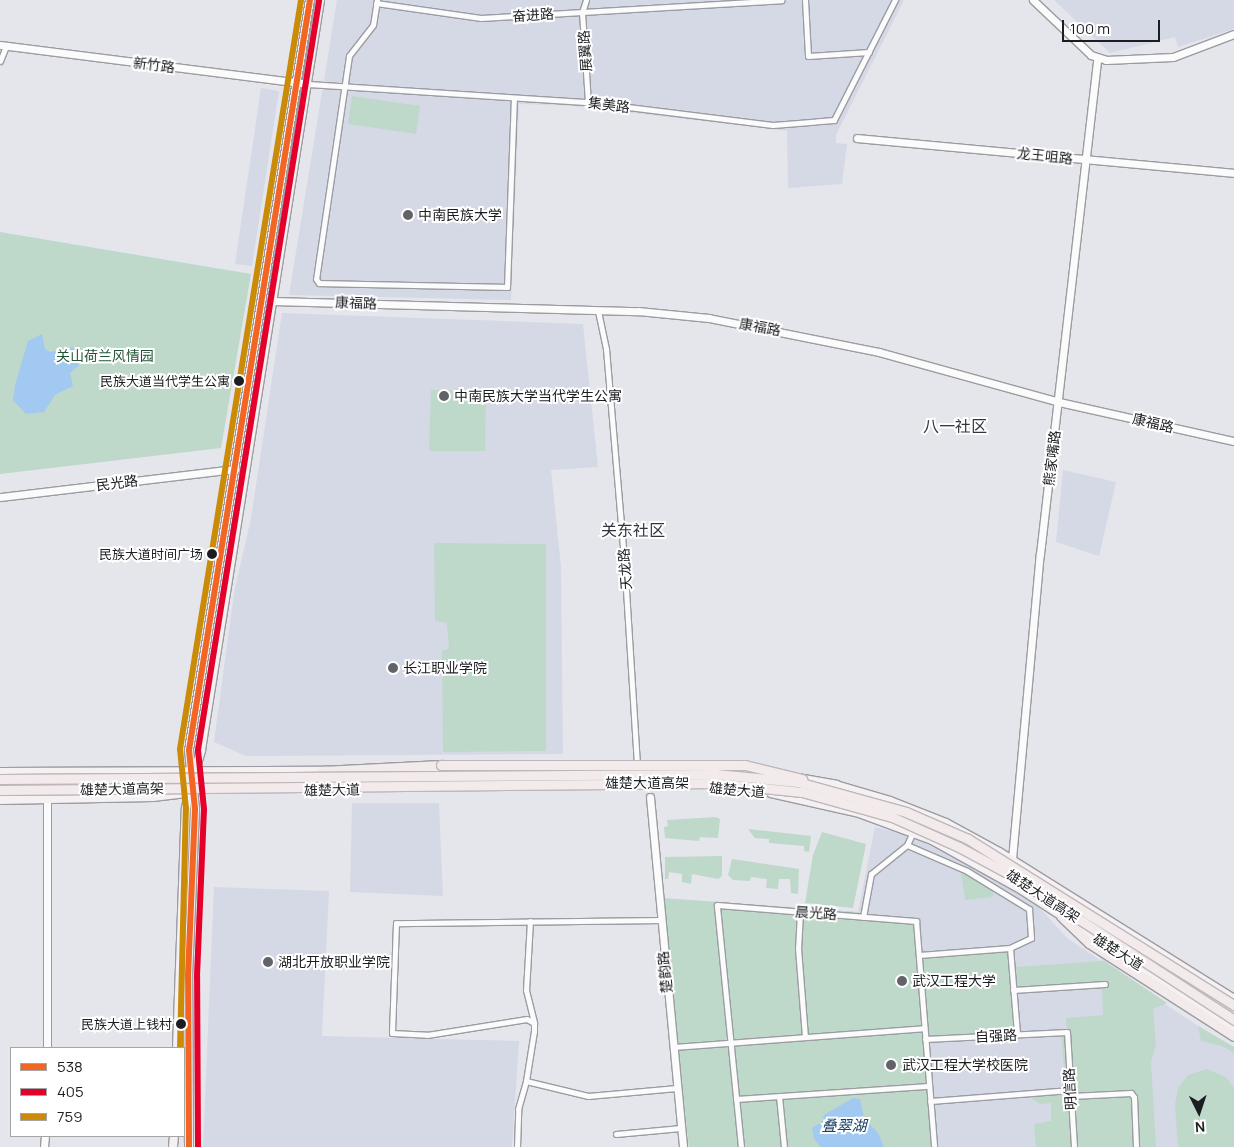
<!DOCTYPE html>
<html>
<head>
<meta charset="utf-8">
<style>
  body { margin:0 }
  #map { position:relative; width:1234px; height:1147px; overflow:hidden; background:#e4e6ec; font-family:Manrope,"Noto Sans SC",sans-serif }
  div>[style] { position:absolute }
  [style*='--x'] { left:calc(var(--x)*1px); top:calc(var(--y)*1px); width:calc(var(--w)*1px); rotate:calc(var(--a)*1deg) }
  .built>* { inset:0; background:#d5d9e6 }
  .green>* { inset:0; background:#bed8c9 }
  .water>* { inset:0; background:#a2c9f2 }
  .roads { filter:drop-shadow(1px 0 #9b9ca1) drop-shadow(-1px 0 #9b9ca1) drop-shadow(0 1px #9b9ca1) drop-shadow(0 -1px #9b9ca1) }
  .street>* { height:5px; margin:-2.5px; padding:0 2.5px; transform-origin:2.5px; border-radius:2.5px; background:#fbfbfc }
  .secondary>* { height:7px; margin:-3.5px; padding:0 3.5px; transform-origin:3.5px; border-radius:3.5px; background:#fbfbfc }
  .primary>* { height:8px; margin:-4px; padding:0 4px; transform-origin:4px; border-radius:4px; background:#f5f1f2 }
  .highway>* { height:9px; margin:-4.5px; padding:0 4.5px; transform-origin:4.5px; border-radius:4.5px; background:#f2eaeb }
  .bridges { filter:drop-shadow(1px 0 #beb7b9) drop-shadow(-1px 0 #beb7b9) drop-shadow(0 1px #beb7b9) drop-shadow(0 -1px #beb7b9) }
  .highway-bridge>* { height:9px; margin:-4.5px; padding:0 4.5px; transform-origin:4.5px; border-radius:4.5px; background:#f2eaeb }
  .bus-1>* { height:6px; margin:-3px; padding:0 3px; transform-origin:3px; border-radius:3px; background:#f26522 }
  .bus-2>* { height:6px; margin:-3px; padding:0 3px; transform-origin:3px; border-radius:3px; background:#e4002b }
  .bus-3>* { height:6px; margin:-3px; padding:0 3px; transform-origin:3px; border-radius:3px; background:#cb8b07 }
  .dots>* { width:14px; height:14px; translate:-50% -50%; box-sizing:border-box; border:2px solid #fff; border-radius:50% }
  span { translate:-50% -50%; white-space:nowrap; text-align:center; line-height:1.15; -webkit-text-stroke:4px #fff; paint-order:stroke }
  .bus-label { font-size:13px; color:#1c1d21 }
  .right { translate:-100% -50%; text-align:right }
  .street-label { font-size:14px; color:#1c1d21 }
  .poi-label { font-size:14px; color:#1c1d21 }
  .left { translate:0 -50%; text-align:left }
  .park-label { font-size:14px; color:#205434 }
  .water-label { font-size:15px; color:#184065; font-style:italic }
  .quarter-label { font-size:16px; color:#32353e }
  .legend { position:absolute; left:10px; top:1047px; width:175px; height:90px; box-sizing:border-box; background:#fff; border:1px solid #a4a5a6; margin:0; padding:6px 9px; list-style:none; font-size:15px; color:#1c1d21 }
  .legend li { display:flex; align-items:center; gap:10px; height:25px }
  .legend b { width:25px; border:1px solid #a4a5a6 }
  .north { position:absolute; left:1174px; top:1087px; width:50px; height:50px; -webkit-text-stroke:4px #fff; paint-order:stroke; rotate:176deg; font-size:14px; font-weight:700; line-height:20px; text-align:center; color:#1c1d21 }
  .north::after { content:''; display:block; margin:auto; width:18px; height:22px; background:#1c1d21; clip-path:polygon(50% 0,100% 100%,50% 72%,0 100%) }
  .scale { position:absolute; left:1062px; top:20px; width:98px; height:22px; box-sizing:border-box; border:2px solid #1c1d21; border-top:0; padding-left:6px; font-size:15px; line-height:18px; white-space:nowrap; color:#1c1d21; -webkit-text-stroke:4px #fff; paint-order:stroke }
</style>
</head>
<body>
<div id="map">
  <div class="built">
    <i style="clip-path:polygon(337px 0,904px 0,836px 135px,836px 143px,847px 144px,842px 184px,788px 188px,787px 131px,573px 106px,519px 104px,511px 300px,289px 295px)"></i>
    <i style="clip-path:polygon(1054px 0,1234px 0,1234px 29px,1178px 47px,1175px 37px,1110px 53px)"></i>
    <i style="clip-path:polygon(261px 88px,279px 91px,252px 266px,235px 264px)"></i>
    <i style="clip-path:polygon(282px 313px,583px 324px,598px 467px,551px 470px,561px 566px,563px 754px,246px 756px,214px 742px,234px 593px,251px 518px)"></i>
    <i style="clip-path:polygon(1063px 470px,1116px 482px,1099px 556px,1056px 542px)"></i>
    <i style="clip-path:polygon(352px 803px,439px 803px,443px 896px,350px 892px)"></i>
    <i style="clip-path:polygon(875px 827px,911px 836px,999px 880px,1035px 903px,1067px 938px,1198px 1026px,1234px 1047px,1234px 1147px,689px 1147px,661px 898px,858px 912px)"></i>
    <i style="clip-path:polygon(214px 887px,329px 891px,322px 1036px,519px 1041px,512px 1147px,203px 1147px)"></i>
  </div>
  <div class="green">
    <i style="clip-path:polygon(352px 96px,420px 106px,416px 134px,348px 124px)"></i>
    <i style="clip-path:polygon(0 232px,251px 274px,221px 448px,0 474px)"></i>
    <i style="clip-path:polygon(431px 390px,486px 392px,485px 451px,429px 451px)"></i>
    <i style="clip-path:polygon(434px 543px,546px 544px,546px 751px,443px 752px,442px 651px,449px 649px,447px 623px,435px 621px)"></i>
    <i style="clip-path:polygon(716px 817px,720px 819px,718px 838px,700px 837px,699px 841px,665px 838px,664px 827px,668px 826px,667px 820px)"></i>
    <i style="clip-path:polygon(748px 829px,811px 836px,809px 852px,804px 851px,804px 846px,769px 843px,769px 839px,755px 838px)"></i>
    <i style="clip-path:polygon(822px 832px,866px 844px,853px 908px,805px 903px,813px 855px)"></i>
    <i style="clip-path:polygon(722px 856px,722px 876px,718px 879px,692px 874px,691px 884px,682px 882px,682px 874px,669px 872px,668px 879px,665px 879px,665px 857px)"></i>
    <i style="clip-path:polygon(732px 859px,799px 869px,798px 894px,791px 893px,790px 879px,779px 879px,778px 889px,766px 888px,767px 879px,751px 877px,750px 881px,733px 880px,728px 875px)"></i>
    <i style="clip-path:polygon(961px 871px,993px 889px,993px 897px,965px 900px)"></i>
    <i style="clip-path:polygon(661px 898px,858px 912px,863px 917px,916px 921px,919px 954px,1010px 948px,1017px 1034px,925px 1039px,934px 1147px,689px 1147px)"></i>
    <i style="clip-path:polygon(1100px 958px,1167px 1003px,1153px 1009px,1156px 1044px,1151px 1062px,1156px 1147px,1036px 1147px,1034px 1124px,1051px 1121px,1051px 1103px,1040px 1104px,1032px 1099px,1033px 1093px,1066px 1090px,1061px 1032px,1067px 1031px,1066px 1018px,1103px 1015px,1102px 989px,1105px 981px,1017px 987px,1016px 967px,1103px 961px)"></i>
    <i style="clip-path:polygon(1198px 1026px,1234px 1047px,1234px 1053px,1222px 1046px,1201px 1041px)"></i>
    <i style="clip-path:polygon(1207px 1069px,1226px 1077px,1234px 1088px,1234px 1147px,1178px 1147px,1175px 1105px,1178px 1088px,1188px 1075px)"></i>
  </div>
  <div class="water">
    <i style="clip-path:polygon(42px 334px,45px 349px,50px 352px,73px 347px,79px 365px,70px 373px,73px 386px,55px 395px,44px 412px,26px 414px,13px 400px,15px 385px,28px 341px)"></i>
    <i style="clip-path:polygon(853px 1098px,860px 1099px,864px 1118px,878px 1133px,884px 1147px,821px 1147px,814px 1139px,812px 1128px,822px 1122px,824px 1115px)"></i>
  </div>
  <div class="roads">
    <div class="street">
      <i style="--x:377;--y:0;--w:25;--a:99"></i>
      <i style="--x:373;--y:25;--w:39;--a:128"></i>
      <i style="--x:349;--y:56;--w:225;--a:98.4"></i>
      <i style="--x:316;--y:279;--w:5;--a:53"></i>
      <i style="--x:319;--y:283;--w:188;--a:1.2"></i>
      <i style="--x:507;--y:287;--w:188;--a:-87.9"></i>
      <i style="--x:586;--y:0;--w:13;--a:108"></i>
      <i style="--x:582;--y:12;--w:90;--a:86.2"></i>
      <i style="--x:805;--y:0;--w:56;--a:86.9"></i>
      <i style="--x:808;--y:56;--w:61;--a:-3.8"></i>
      <i style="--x:376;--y:3;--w:106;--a:8.1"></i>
      <i style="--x:481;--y:18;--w:301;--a:-3.4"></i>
      <i style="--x:0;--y:61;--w:16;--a:-68"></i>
      <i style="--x:308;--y:84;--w:281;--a:3.7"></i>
      <i style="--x:588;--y:102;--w:186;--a:7.1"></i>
      <i style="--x:773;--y:125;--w:61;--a:-4.7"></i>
      <i style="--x:834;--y:120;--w:135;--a:-63.1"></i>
      <i style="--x:598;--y:311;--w:39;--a:78"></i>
      <i style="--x:606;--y:349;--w:210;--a:85.1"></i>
      <i style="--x:624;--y:558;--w:208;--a:86.4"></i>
      <i style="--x:907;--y:845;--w:65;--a:23.4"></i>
      <i style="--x:967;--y:871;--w:73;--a:31.5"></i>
      <i style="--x:1029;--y:909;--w:29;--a:86"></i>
      <i style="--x:1031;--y:938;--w:23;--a:155"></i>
      <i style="--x:800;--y:912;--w:36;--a:93"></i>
      <i style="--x:798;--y:948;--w:89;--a:85.5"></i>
      <i style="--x:863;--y:917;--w:44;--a:-79.5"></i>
      <i style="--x:871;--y:874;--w:46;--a:-38.9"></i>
      <i style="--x:907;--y:845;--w:10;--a:-66"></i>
      <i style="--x:660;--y:920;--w:264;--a:179.3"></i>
      <i style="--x:396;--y:923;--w:110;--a:92.1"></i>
      <i style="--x:392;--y:1033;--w:35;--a:3"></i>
      <i style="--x:427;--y:1035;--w:101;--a:-9.1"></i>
      <i style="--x:527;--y:1019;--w:8;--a:30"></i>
      <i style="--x:534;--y:1023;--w:8;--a:90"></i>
      <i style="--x:534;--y:1031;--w:51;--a:99.1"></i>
      <i style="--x:526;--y:1081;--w:64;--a:13.6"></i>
      <i style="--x:588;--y:1096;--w:89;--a:-5.1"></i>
      <i style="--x:530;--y:921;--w:69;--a:93.3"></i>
      <i style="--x:526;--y:990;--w:34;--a:76"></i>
      <i style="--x:919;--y:955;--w:91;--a:-4.4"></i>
      <i style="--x:1010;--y:948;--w:86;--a:85.3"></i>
      <i style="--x:1013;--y:990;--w:92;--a:-3.7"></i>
      <i style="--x:925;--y:1039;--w:142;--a:-2.8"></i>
      <i style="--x:1067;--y:1032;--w:115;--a:86.5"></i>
      <i style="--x:673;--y:1047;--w:252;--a:-4.3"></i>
      <i style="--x:779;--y:1096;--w:51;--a:84.4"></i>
      <i style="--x:1071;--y:1096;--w:60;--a:-2.9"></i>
      <i style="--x:1131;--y:1093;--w:5;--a:53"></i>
      <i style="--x:1134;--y:1097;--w:50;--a:87.7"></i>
      <i style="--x:736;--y:1099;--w:193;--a:-3.9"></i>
      <i style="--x:930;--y:1101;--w:141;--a:-4.5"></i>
      <i style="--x:616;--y:1134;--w:65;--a:-5.3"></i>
      <i style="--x:517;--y:1147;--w:38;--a:-88"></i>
      <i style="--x:518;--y:1109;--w:29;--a:-74"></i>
      <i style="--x:741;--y:1147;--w:243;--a:-95.7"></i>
      <i style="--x:717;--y:905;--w:200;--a:4.6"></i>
      <i style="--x:916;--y:921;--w:227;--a:85.4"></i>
    </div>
    <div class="secondary">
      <i style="--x:1033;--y:0;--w:80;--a:43.5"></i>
      <i style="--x:1091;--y:55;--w:16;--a:18"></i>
      <i style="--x:1106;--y:60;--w:67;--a:-2.6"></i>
      <i style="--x:1173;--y:57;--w:65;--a:-20.7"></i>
      <i style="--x:0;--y:45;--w:310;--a:7.2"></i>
      <i style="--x:857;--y:138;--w:379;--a:5.3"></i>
      <i style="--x:273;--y:301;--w:365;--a:1.6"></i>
      <i style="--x:638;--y:311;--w:71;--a:5.6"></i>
      <i style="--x:709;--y:318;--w:173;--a:11.3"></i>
      <i style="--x:879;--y:352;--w:187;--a:15.5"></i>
      <i style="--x:1059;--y:402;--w:179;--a:12.6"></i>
      <i style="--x:0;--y:497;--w:237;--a:-6.8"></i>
      <i style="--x:650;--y:797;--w:352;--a:84.6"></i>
      <i style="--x:47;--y:799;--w:249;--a:90"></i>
      <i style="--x:1012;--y:859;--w:306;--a:-84.8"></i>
      <i style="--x:1040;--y:554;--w:499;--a:-83.4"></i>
      <i style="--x:44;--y:1147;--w:11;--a:-85"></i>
    </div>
    <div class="primary">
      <i style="--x:714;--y:769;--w:50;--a:4.6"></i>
      <i style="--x:409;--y:771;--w:216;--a:-0.5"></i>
      <i style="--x:0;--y:772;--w:327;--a:-0.2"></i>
      <i style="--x:193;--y:777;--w:28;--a:-73"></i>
      <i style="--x:201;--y:750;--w:759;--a:-80.98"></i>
      <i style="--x:798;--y:778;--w:39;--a:10"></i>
      <i style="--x:836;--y:785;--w:56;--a:16.5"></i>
      <i style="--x:890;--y:801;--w:60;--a:21.4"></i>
      <i style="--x:946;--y:823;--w:60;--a:28.7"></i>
      <i style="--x:999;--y:852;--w:277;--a:32"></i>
      <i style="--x:771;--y:793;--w:90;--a:12.8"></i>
      <i style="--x:859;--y:813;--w:78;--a:20.3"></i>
      <i style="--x:932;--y:840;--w:101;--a:29.1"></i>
      <i style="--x:1020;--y:889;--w:255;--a:32.8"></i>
      <i style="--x:0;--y:800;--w:153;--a:-1.1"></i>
      <i style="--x:153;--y:797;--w:42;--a:-6.8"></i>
      <i style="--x:177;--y:1048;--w:240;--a:-87.9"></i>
      <i style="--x:186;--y:808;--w:20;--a:-79"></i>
      <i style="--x:173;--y:1147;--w:11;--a:-85"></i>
      <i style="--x:189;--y:1147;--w:171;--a:-90.3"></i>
      <i style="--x:188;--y:976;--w:167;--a:-87.6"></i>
      <i style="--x:195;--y:809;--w:59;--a:-95.8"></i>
      <i style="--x:189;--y:750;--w:760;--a:-80.84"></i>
    </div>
    <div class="highway">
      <i style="--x:321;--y:771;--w:120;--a:-2.9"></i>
      <i style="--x:1061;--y:916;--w:39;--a:44"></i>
      <i style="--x:1089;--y:943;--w:172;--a:32.7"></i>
    </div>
  </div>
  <div class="bridges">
    <div class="highway-bridge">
      <i style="--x:441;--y:765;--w:304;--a:0"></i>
      <i style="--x:745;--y:765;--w:59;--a:13.8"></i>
      <i style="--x:0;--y:779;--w:716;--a:-0.4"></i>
      <i style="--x:716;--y:774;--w:82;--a:5.6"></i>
      <i style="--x:798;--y:782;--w:112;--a:15.5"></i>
      <i style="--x:906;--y:812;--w:68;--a:23.5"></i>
      <i style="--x:968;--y:839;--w:314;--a:32"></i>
      <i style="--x:0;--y:790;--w:715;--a:-0.56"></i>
      <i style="--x:715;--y:783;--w:87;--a:5.9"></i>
      <i style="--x:802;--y:792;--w:93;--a:15.5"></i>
      <i style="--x:892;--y:817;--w:73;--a:24.1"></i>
      <i style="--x:959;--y:847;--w:59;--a:28.3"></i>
      <i style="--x:1011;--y:875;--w:266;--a:33"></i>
    </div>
  </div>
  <div class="bus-1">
    <i style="--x:189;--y:1147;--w:171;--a:-90.3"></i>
    <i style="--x:188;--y:976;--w:167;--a:-87.6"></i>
    <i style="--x:195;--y:809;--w:59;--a:-95.8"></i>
    <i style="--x:189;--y:750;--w:760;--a:-80.84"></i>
  </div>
  <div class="bus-2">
    <i style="--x:198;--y:1147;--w:171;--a:-90.3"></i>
    <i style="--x:197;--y:976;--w:167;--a:-87.6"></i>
    <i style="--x:204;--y:809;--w:59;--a:-95.8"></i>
    <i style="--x:198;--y:750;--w:759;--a:-80.82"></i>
  </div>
  <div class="bus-3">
    <i style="--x:180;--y:1048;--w:239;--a:-88.6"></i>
    <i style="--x:186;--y:809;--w:60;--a:-95.7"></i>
    <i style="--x:180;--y:749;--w:759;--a:-80.82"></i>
  </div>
  <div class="dots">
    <i style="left:408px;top:215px;background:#626368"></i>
    <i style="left:239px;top:381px;background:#1c1d21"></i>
    <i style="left:444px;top:396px;background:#626368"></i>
    <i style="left:212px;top:554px;background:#1c1d21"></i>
    <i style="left:393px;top:668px;background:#626368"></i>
    <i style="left:268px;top:962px;background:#626368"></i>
    <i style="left:902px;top:981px;background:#626368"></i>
    <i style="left:181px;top:1024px;background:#1c1d21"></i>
    <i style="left:891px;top:1065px;background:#626368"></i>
  </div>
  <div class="bus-label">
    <span class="right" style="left:230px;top:381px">民族大道当代学生公寓</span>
    <span class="right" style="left:203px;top:554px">民族大道时间广场</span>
    <span class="right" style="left:172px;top:1024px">民族大道上钱村</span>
  </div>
  <div class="street-label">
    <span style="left:533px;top:15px;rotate:-4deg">奋进路</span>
    <span style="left:585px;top:51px;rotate:-94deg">展翼路</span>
    <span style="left:154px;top:65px;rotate:7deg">新竹路</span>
    <span style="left:609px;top:105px;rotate:7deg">集美路</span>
    <span style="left:1045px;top:156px;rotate:6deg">龙王咀路</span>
    <span style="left:356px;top:303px;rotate:2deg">康福路</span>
    <span style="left:760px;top:327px;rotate:10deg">康福路</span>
    <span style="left:1153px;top:423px;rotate:13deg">康福路</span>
    <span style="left:1052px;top:458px;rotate:-83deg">熊家嘴路</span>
    <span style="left:117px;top:483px;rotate:-7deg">民光路</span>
    <span style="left:625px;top:569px;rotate:-94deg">天龙路</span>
    <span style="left:647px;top:783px">雄楚大道高架</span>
    <span style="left:122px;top:789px;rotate:-1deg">雄楚大道高架</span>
    <span style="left:332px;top:790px;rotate:-1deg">雄楚大道</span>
    <span style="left:737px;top:790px;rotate:5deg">雄楚大道</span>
    <span style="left:1043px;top:896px;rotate:33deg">雄楚大道高架</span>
    <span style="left:816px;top:913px;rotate:4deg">晨光路</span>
    <span style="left:1118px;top:952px;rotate:32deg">雄楚大道</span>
    <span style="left:665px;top:972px;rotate:-96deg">楚韵路</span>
    <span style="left:996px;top:1036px;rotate:-3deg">自强路</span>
    <span style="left:1070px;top:1089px;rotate:-93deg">明信路</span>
  </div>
  <div class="poi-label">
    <span class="left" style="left:418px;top:215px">中南民族大学</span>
    <span class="left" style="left:454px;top:396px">中南民族大学当代学生公寓</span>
    <span class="left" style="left:403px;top:668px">长江职业学院</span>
    <span class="left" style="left:278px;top:962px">湖北开放职业学院</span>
    <span class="left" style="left:912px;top:981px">武汉工程大学</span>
    <span class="left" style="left:902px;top:1065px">武汉工程大学校医院</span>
  </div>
  <div class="park-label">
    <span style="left:105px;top:356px">关山荷兰风情园</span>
  </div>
  <div class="water-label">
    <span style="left:844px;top:1126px">叠翠湖</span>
  </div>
  <div class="quarter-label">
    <span style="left:955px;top:426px">八一社区</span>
    <span style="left:633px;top:530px">关东社区</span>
  </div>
  <ul class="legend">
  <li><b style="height:6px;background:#f26522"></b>538</li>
  <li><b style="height:6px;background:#e4002b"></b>405</li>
  <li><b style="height:6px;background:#cb8b07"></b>759</li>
  </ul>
  <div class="north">N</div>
  <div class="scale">100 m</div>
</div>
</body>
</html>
